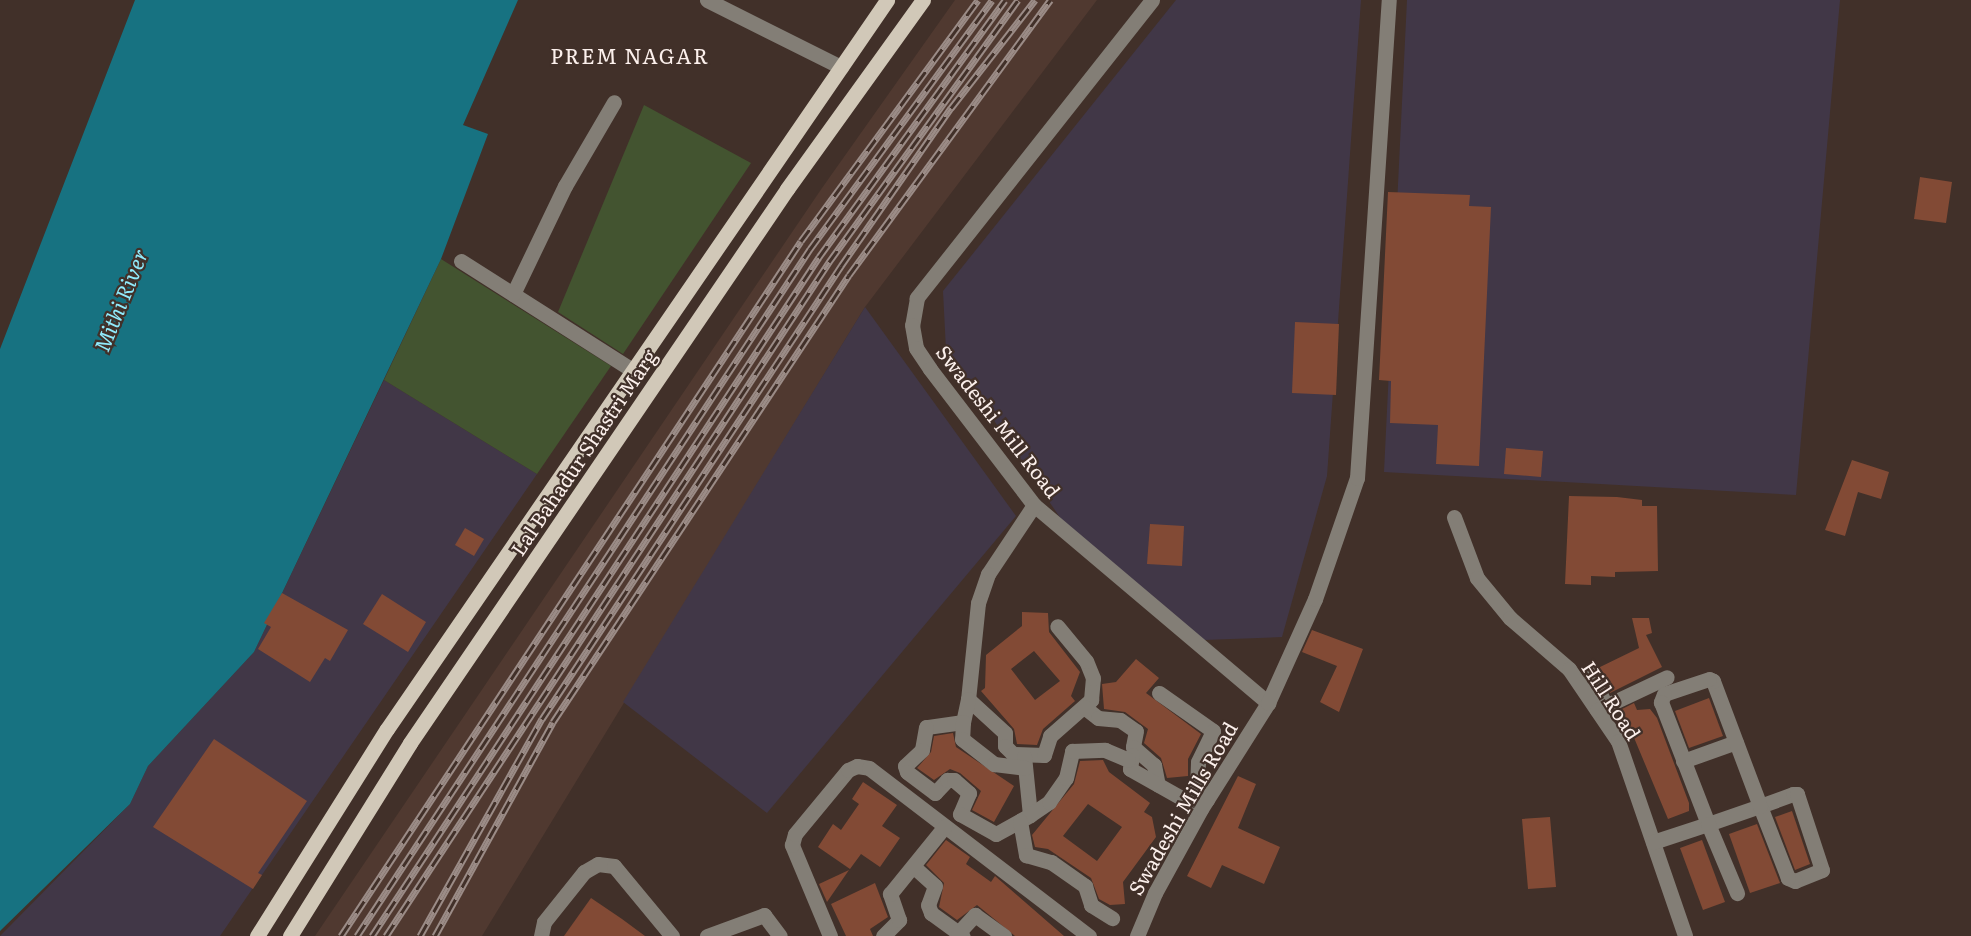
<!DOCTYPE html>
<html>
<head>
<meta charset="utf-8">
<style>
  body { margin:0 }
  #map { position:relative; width:1971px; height:936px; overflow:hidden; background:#413029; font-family:Literata,serif }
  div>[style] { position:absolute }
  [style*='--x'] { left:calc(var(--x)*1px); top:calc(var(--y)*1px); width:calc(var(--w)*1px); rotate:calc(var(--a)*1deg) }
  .built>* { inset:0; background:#503930 }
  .industrial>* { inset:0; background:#413747 }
  .green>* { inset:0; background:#435430 }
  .water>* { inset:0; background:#177281 }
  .building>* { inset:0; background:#824a35 }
  .minor>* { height:15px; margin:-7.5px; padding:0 7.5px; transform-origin:7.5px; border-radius:7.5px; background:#837e76 }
  .major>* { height:15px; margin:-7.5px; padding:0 7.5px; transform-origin:7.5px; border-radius:7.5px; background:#d1c8b8 }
  .rail>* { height:7px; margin-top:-3.5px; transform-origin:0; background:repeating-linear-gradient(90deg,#413029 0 14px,#9b8c87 0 28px); box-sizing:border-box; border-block:2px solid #9b8c87 }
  span { translate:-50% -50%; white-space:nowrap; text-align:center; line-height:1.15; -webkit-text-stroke:4.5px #413029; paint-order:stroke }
  .street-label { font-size:20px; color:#fcf0ec }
  .neighbourhood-label { font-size:21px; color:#fcf0ec; letter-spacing:1.5px }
  .water-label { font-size:21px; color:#90ebfc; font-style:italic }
</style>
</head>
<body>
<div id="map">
  <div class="built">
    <i style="clip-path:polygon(955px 0,1097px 0,865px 307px,482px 936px,315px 936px,822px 188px)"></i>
  </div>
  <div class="industrial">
    <i style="clip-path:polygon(1176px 0,1361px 0,1327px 476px,1282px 637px,1204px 640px,1061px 519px,946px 350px,943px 291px)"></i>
    <i style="clip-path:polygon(1407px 0,1840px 0,1796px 495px,1384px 472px)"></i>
    <i style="clip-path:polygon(865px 307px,1016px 516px,767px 813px,623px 702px)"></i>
    <i style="clip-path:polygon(384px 380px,537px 474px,220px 936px,0 936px,130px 804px,148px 766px,254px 652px)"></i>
  </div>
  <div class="green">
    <i style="clip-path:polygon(644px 105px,751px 163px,623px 354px,558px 312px)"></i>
    <i style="clip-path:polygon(441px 259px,611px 366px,537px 474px,384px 380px)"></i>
  </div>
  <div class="water">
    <i style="clip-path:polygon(135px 0,518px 0,463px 125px,488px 134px,441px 259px,254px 652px,148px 766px,130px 804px,0 931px,0 349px)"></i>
  </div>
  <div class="building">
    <i style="clip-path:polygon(1920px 177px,1952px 182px,1946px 223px,1914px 219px)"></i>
    <i style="clip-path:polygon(1388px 192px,1470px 195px,1469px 206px,1491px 207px,1479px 466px,1436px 464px,1438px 425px,1390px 423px,1391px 381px,1379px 380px)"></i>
    <i style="clip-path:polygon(1295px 322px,1339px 324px,1336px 395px,1292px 393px)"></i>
    <i style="clip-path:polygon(1506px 448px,1543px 451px,1541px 477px,1504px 474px)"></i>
    <i style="clip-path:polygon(1852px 460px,1889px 472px,1881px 499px,1858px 492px,1845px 536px,1825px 530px)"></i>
    <i style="clip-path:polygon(1569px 496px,1617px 497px,1642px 500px,1642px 506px,1657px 506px,1658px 571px,1615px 572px,1615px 577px,1591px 576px,1591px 585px,1565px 584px)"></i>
    <i style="clip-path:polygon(1150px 524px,1184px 526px,1182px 566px,1147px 564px)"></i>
    <i style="clip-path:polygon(465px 528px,484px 539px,474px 556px,455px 545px)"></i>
    <i style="clip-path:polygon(282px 593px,348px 630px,330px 661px,325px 658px,310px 682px,258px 649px,271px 627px,264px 623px)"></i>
    <i style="clip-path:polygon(382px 594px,426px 622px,408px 652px,363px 624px)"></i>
    <i style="clip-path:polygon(evenodd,1022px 612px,1048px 613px,1049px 632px,1080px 672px,1071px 696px,1075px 701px,1043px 729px,1037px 745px,1017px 744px,1014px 729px,981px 691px,985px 688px,986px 655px,1022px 626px,1022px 612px,1034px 651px,1060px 681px,1035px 700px,1011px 669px,1034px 651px)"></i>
    <i style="clip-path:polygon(1632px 618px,1649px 618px,1652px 633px,1646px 635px,1662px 667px,1610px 693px,1598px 668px,1639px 648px)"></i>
    <i style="clip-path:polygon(1312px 630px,1363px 649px,1339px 712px,1320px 702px,1337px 666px,1302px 652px)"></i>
    <i style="clip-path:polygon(1136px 659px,1159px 678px,1146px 693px,1201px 734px,1188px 759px,1188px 776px,1167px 778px,1161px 758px,1144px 743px,1148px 729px,1125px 712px,1104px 709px,1102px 684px,1116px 682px)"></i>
    <i style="clip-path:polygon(1709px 698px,1723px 736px,1689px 748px,1675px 711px)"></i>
    <i style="clip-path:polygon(1634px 703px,1637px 710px,1650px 709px,1657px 718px,1689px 803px,1689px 811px,1668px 819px,1622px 709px)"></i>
    <i style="clip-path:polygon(953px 733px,956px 747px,1014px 786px,994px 822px,972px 810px,981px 791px,960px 773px,950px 769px,934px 780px,917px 768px,931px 752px,934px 736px)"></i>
    <i style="clip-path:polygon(214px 739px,307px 801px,258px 873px,262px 875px,253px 889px,153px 827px)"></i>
    <i style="clip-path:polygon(evenodd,1103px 760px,1109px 772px,1150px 803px,1144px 812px,1152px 817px,1156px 837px,1123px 882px,1125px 904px,1110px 905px,1099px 899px,1091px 878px,1048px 849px,1035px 847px,1032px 835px,1074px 784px,1080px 761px,1103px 760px,1088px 804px,1122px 827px,1097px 861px,1063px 836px,1088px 804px)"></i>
    <i style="clip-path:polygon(1238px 776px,1256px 784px,1238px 828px,1280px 847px,1264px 884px,1222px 865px,1211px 888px,1187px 876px)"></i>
    <i style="clip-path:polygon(863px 782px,897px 805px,882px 826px,900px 838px,880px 867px,861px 854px,850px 869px,818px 847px,833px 824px,841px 830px,859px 804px,852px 799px)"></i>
    <i style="clip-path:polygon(1792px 811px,1810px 864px,1795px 870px,1775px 817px)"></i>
    <i style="clip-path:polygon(1550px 817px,1556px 887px,1528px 889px,1522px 819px)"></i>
    <i style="clip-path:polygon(1757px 824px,1780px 883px,1750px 893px,1729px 834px)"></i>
    <i style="clip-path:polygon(946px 840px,970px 857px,966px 864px,991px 882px,995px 876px,1064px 936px,1015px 936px,977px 905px,957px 920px,939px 907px,944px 883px,926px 865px)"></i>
    <i style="clip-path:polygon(1702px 840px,1725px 902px,1703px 910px,1680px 848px)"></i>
    <i style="clip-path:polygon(849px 870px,827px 902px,819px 884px)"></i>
    <i style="clip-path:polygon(875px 883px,888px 917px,870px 929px,873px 936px,846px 936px,831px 904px)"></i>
    <i style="clip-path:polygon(591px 898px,622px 919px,645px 936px,564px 936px)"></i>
  </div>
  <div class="minor">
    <i style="--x:707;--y:0;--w:150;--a:26.6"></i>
    <i style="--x:1152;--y:0;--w:380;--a:128.3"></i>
    <i style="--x:917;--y:298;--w:27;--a:100"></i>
    <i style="--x:912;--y:325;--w:23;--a:80"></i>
    <i style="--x:916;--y:348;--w:25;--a:56"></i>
    <i style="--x:930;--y:369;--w:171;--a:52.6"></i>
    <i style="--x:1034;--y:505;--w:307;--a:40.2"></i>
    <i style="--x:461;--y:261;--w:206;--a:32.5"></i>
    <i style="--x:513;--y:294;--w:120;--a:-64.3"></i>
    <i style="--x:565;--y:186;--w:97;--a:-59.7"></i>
    <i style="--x:1034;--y:505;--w:83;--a:123.7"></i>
    <i style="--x:988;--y:574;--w:31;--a:109"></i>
    <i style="--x:978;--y:603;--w:97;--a:95.9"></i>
    <i style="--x:968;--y:699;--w:50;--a:42.6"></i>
    <i style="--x:1005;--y:733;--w:13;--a:90"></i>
    <i style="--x:1005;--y:746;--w:11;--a:45"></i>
    <i style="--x:1013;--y:754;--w:31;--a:2"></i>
    <i style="--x:1044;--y:755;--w:20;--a:-72"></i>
    <i style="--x:1050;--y:736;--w:55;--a:-41.3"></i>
    <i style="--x:1091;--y:700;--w:22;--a:-85"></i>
    <i style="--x:1093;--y:678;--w:18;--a:-112"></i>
    <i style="--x:1086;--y:661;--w:45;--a:-129.6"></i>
    <i style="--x:1454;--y:517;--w:65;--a:69.3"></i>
    <i style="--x:1477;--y:578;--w:52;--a:50.5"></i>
    <i style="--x:1510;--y:618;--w:78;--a:40.8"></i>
    <i style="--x:1569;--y:669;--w:87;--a:55.8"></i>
    <i style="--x:1618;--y:741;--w:206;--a:71"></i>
    <i style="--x:1590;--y:673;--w:37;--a:64"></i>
    <i style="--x:1159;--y:693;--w:66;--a:35.1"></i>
    <i style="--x:1213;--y:731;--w:34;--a:116"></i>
    <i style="--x:1198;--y:762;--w:24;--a:92"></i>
    <i style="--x:1197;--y:786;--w:17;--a:54"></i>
    <i style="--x:968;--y:699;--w:24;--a:102"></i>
    <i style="--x:963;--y:722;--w:37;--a:172"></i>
    <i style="--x:926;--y:727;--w:23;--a:100"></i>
    <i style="--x:922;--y:750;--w:23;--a:137"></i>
    <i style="--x:905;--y:766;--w:6;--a:72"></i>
    <i style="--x:907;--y:772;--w:35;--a:37"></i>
    <i style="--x:935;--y:793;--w:18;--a:-47"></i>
    <i style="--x:947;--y:780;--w:7;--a:0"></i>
    <i style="--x:954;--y:780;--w:20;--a:41"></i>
    <i style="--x:969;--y:793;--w:23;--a:113"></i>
    <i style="--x:960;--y:814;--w:41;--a:29.1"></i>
    <i style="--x:996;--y:834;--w:39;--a:-29"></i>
    <i style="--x:1030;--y:815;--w:59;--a:-95.8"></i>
    <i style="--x:1084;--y:707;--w:18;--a:38"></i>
    <i style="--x:1098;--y:718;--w:22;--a:5"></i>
    <i style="--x:1120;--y:720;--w:19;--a:35"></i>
    <i style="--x:1136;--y:731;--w:16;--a:101"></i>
    <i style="--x:1133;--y:747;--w:28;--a:41"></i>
    <i style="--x:1154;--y:765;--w:20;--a:79"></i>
    <i style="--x:1597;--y:710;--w:77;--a:-25.2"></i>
    <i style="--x:963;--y:722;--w:17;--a:93"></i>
    <i style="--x:962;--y:739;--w:41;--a:38"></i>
    <i style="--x:994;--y:764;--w:31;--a:7"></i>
    <i style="--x:1132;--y:755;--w:14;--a:98"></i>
    <i style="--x:1130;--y:769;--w:81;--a:29.4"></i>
    <i style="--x:1683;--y:761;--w:56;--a:-19.7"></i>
    <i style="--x:1030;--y:815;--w:23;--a:-34"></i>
    <i style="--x:1049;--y:802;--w:29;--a:-55"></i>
    <i style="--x:1066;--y:778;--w:28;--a:-77"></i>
    <i style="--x:1072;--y:751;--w:33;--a:-2"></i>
    <i style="--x:1105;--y:750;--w:25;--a:23"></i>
    <i style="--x:1020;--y:821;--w:35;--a:80"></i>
    <i style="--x:1026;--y:855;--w:26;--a:16"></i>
    <i style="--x:1051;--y:862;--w:42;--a:35.2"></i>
    <i style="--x:1085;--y:886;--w:20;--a:72"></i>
    <i style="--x:1091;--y:905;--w:25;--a:32"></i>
    <i style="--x:1653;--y:842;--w:58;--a:-18.1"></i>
    <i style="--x:1708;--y:824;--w:55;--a:-19.1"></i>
    <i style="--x:1760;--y:806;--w:35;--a:-20"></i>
    <i style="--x:1793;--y:794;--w:4;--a:0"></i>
    <i style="--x:1797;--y:794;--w:80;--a:71.8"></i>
    <i style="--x:1822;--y:870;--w:29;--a:158"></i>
    <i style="--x:1795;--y:881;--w:8;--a:-157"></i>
    <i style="--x:1788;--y:878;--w:77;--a:-111.3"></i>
    <i style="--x:1760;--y:806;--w:134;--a:-110.6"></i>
    <i style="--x:1713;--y:681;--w:4;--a:-153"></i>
    <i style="--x:1709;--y:679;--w:47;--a:161.6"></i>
    <i style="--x:1664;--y:694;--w:9;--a:111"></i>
    <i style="--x:1661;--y:702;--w:131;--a:68.9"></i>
    <i style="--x:1708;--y:824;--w:75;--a:67.2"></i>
    <i style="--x:914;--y:867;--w:28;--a:42"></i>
    <i style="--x:935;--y:886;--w:20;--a:110"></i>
    <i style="--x:928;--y:905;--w:9;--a:69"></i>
    <i style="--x:931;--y:913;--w:39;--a:36"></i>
    <i style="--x:958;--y:933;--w:25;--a:-47"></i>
    <i style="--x:975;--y:915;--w:36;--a:36"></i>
    <i style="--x:541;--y:936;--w:14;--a:-78"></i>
    <i style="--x:544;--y:922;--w:64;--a:-51.3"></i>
    <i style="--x:584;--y:872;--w:16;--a:-30"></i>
    <i style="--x:598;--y:864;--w:16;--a:7"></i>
    <i style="--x:614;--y:866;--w:91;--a:50.4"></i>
    <i style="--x:707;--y:936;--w:61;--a:-20.2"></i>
    <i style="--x:764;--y:915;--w:26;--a:53"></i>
    <i style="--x:830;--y:936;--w:99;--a:-112.7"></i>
    <i style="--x:792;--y:845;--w:11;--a:-75"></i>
    <i style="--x:795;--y:834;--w:83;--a:-50.4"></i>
    <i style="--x:848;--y:770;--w:10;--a:-24"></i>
    <i style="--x:857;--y:766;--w:12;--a:9"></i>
    <i style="--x:869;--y:768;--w:277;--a:37.4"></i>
    <i style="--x:883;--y:936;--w:23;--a:-45"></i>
    <i style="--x:899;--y:920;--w:28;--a:-109"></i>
    <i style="--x:890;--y:894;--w:87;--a:-51"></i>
    <i style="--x:1137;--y:936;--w:47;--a:-67.3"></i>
    <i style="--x:1155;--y:893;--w:96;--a:-61.3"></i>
    <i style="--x:1201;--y:809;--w:125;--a:-57.7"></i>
    <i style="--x:1268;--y:703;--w:114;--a:-65.7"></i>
    <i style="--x:1315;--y:599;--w:128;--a:-70.9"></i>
    <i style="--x:1357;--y:478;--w:479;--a:-86.2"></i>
  </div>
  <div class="major">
    <i style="--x:257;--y:936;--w:244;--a:-57.9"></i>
    <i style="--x:387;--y:729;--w:884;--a:-55.55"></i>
    <i style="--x:290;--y:936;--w:227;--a:-58.1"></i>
    <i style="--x:410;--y:743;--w:670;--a:-55.76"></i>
    <i style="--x:787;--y:189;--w:233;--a:-54.3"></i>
  </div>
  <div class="rail">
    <i style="--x:341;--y:936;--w:833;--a:-56.5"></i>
    <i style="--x:801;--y:241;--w:299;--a:-53.7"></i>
    <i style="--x:357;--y:936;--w:823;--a:-56.6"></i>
    <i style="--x:810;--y:249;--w:308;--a:-53.8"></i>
    <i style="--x:372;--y:936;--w:813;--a:-56.64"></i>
    <i style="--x:819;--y:257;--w:317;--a:-54.1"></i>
    <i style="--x:386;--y:936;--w:807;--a:-56.68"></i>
    <i style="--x:829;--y:262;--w:323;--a:-54.2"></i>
    <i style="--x:420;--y:936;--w:249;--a:-60.7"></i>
    <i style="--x:542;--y:719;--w:543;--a:-56.57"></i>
    <i style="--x:841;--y:266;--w:193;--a:-55.2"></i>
    <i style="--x:951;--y:108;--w:137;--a:-52.1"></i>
    <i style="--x:435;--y:936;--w:244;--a:-61.1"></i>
    <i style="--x:553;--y:722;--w:536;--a:-56.49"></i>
    <i style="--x:849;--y:275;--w:341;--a:-53.8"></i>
  </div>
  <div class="street-label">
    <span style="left:999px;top:421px;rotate:52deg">Swadeshi Mill Road</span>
    <span style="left:583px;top:452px;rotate:-56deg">Lal Bahadur Shastri Marg</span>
    <span style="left:1612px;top:700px;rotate:57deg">Hill Road</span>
    <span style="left:1182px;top:808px;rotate:-60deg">Swadeshi Mills Road</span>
  </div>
  <div class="neighbourhood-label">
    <span style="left:630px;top:55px">PREM NAGAR</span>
  </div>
  <div class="water-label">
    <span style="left:120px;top:300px;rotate:-68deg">Mithi River</span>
  </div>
</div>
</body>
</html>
